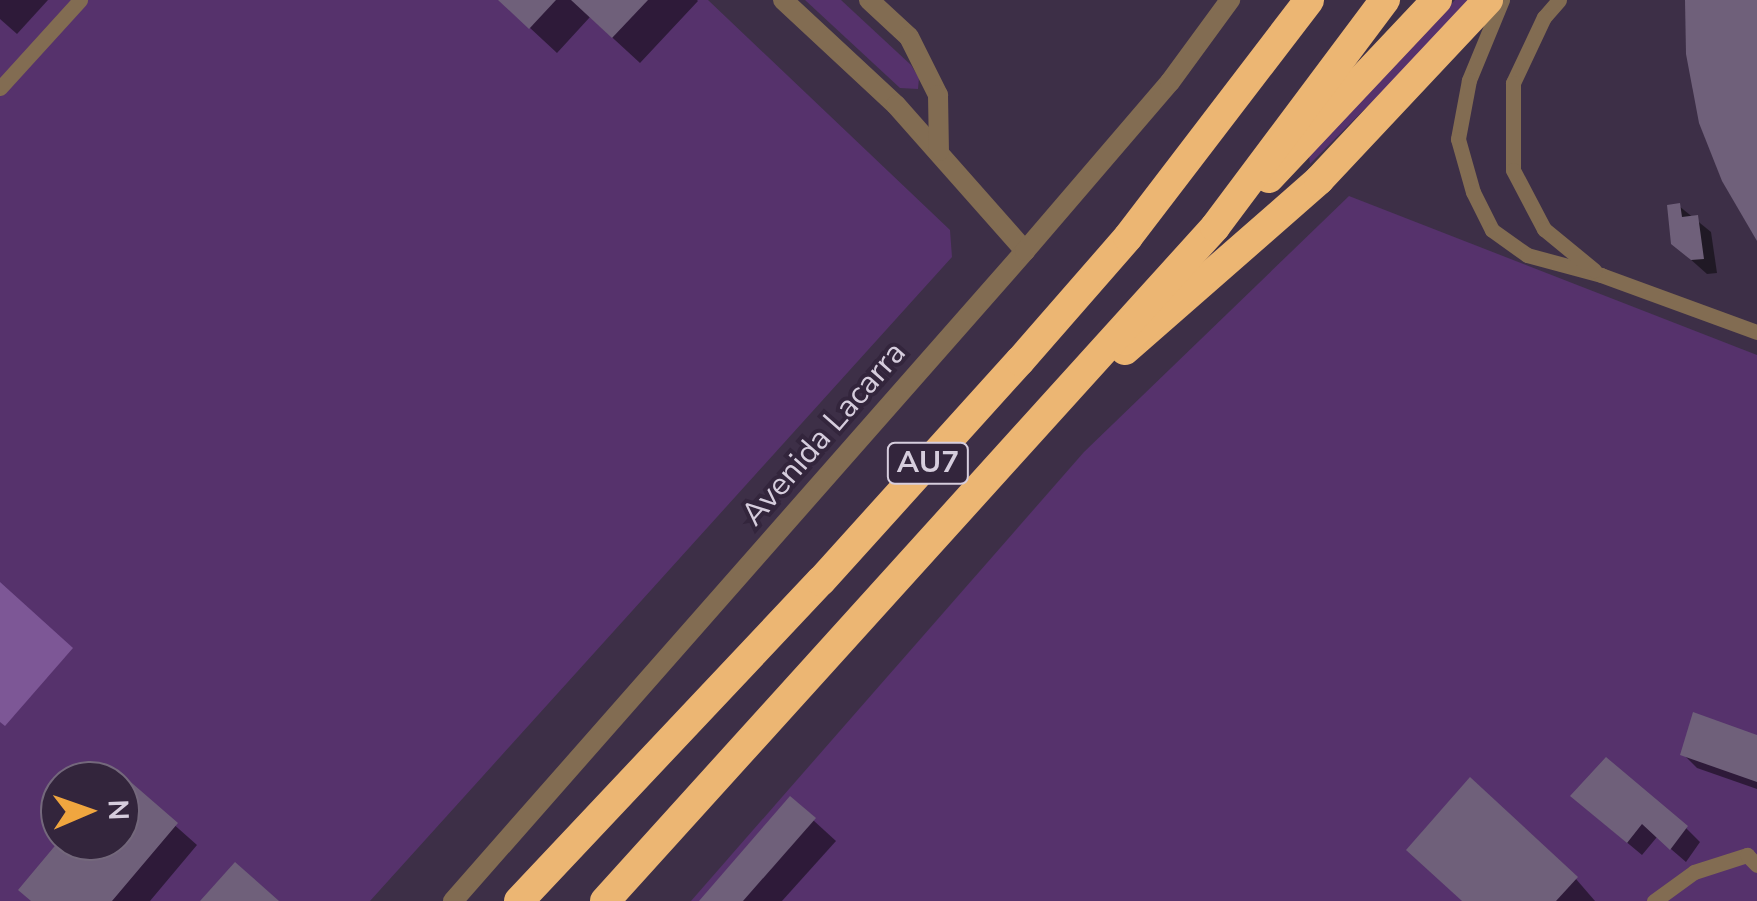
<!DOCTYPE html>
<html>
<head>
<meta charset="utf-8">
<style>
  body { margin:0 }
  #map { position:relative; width:1757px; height:901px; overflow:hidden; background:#3d2f47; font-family:"Nunito Sans",sans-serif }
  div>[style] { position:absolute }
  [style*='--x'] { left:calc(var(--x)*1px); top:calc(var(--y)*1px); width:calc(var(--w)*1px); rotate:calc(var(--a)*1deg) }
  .green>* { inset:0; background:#56326c }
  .water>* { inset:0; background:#7d5796 }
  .shadow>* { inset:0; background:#0007 }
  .building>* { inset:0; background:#6f607a }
  .lane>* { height:15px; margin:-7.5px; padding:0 7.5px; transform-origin:7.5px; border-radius:7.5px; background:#826c52 }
  .street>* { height:20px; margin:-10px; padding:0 10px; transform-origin:10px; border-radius:10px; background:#826c52 }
  .highway>* { height:30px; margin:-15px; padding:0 15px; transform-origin:15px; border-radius:15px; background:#ecb673 }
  span { translate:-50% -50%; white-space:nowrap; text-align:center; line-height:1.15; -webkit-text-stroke:8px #33253c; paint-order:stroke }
  .shield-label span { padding:2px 8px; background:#33253c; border:2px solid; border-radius:8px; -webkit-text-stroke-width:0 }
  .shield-label { font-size:30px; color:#d6cddd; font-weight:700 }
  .street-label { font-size:32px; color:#d6cddd }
  .north { position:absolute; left:40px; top:761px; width:100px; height:100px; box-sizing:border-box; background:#33253c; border:2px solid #74687c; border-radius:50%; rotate:88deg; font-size:28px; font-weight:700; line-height:40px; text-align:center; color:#d6cddd }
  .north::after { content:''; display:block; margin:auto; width:35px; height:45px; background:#f0a63f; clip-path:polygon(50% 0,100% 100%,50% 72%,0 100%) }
</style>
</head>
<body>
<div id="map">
  <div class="green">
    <i style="clip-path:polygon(evenodd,0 0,708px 0,950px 230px,952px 257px,370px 901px,0 901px,0 0,60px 781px,120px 781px,120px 841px,60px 841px,60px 781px)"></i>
    <i style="clip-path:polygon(805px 0,841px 0,911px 65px,919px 78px,918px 89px,900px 88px)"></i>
    <i style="clip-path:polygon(1455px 0,1473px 0,1310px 164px,1309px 156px)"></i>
    <i style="clip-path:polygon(1349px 196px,1757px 355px,1757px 901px,691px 901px,1084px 452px)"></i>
  </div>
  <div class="water">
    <i style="clip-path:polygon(0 582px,73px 648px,5px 726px,0 722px)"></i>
  </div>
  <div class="shadow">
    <i style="clip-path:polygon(0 0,48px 0,17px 34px,0 19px)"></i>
    <i style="clip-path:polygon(500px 0,697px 0,698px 1px,640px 63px,590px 17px,557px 53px)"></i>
    <i style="clip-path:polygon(1679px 206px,1711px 232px,1717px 273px,1707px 274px,1689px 258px)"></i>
    <i style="clip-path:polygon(1757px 738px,1757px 789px,1697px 768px,1683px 754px)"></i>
    <i style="clip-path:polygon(118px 775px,197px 845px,150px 901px,33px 901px,62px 841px,120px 841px,120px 781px,113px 781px)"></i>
    <i style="clip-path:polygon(790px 799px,836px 841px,782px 901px,702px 901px)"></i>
    <i style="clip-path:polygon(1588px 810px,1686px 828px,1700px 842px,1686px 862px,1657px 837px,1642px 855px)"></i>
    <i style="clip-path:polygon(1576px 879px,1595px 901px,1464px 901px)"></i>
  </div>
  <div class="building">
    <i style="clip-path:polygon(498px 0,556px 0,529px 29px)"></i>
    <i style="clip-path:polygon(571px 0,648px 0,612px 38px)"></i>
    <i style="clip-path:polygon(1685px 0,1757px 0,1757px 241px,1722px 181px,1699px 123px,1686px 54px)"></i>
    <i style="clip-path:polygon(1680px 203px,1682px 217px,1698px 215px,1704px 259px,1691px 260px,1671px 244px,1667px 205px)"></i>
    <i style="clip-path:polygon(1693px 712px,1757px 735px,1757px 782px,1680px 755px)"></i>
    <i style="clip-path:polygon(1606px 757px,1688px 826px,1670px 850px,1642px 824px,1627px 843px,1570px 796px)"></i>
    <i style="clip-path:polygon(118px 771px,178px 823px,112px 901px,31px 901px,18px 890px,59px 841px,120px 841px,120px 781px,110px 781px)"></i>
    <i style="clip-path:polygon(1470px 777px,1578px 877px,1556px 901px,1462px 901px,1406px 850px)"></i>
    <i style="clip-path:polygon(790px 796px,816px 818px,743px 901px,699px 901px)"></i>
    <i style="clip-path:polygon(235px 862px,279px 901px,200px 901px)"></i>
  </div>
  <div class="lane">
    <i style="--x:1502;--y:0;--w:87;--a:112.4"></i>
    <i style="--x:1469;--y:80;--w:60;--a:100.6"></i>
    <i style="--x:1458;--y:139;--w:55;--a:74.2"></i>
    <i style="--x:1473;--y:192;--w:42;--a:63.4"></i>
    <i style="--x:1492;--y:230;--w:43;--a:35.5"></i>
    <i style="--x:1527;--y:255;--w:77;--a:15.1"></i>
    <i style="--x:1601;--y:275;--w:166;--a:20.1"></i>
    <i style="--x:1559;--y:0;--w:23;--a:131"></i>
    <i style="--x:1544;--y:17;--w:73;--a:115.2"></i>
    <i style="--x:1513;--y:83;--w:87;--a:90"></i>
    <i style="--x:1513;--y:170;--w:67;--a:62.3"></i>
    <i style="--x:1544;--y:229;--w:65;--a:39.4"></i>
    <i style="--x:0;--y:88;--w:119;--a:-47.7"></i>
    <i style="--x:1654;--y:901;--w:49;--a:-35.9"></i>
    <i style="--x:1694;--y:872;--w:56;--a:-17.8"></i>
    <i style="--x:1747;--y:855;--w:14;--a:45"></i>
  </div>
  <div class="street">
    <i style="--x:783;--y:0;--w:154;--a:42.9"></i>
    <i style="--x:896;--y:105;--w:195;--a:48.5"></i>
    <i style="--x:869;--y:0;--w:54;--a:42.8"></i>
    <i style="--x:909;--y:37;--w:65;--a:63.4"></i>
    <i style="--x:938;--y:95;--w:56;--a:89"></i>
    <i style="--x:453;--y:901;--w:866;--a:-48.65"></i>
    <i style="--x:1025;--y:251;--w:223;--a:-49.4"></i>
    <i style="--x:1170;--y:82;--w:102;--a:-53.8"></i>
  </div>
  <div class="highway">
    <i style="--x:1269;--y:178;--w:245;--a:-46.7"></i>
    <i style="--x:1125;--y:350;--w:258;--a:-41.2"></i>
    <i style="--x:1319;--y:180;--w:247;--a:-46.8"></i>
    <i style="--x:519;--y:901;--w:440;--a:-46.7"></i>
    <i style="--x:821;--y:581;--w:297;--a:-47.9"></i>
    <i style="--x:1020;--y:361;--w:164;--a:-48.9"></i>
    <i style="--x:1128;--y:237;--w:298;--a:-52.6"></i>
    <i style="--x:605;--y:901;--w:909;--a:-47.85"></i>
    <i style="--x:1215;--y:227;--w:284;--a:-53.2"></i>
  </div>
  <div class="shield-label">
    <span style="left:928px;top:463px">AU7</span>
  </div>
  <div class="street-label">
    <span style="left:824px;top:434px;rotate:-49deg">Avenida Lacarra</span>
  </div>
  <div class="north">N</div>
</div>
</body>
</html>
